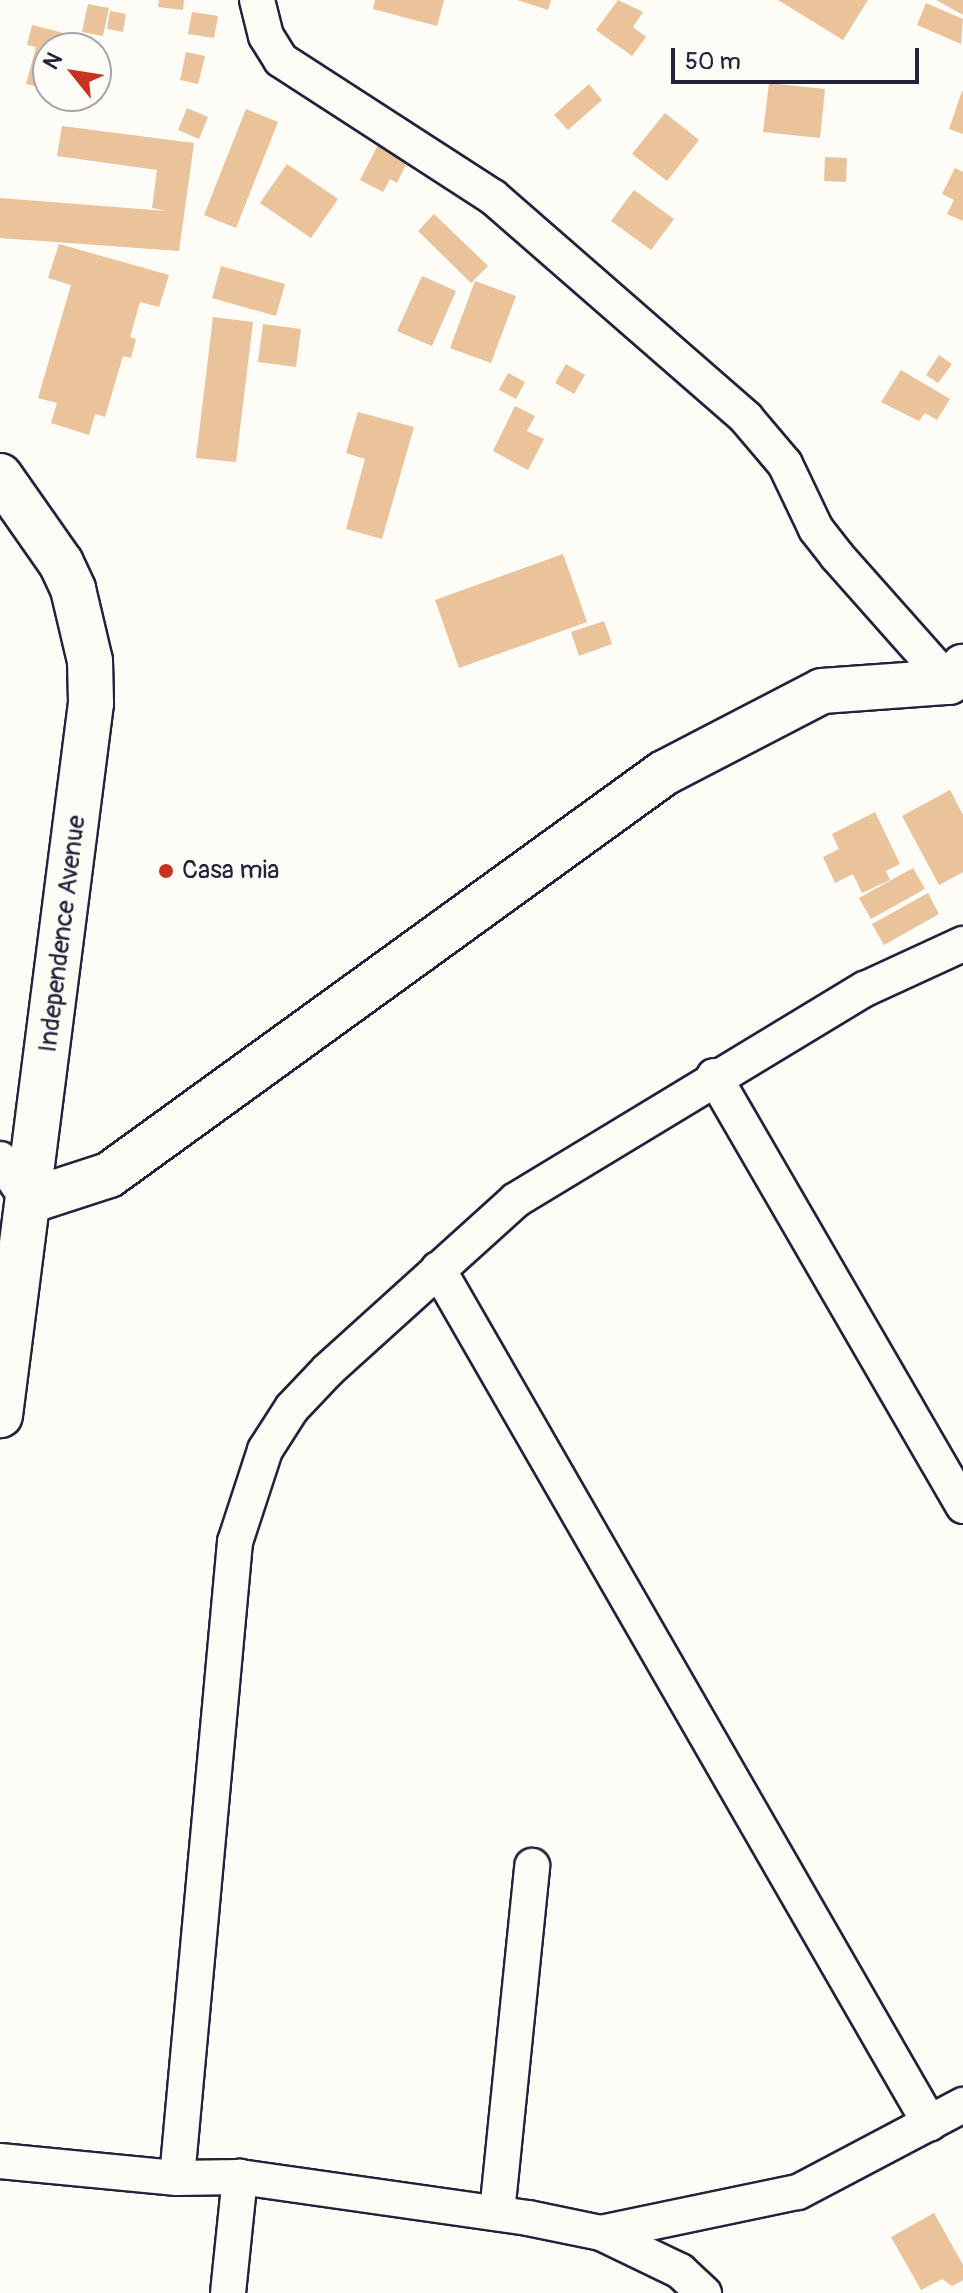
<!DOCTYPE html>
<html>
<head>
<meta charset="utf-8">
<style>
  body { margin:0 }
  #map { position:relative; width:963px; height:2293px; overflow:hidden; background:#fdfcf7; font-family:Pangolin,sans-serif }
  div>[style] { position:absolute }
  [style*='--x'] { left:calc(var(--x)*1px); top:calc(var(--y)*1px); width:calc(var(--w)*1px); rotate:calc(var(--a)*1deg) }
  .building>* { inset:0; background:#eac39a }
  .roads { filter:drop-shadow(2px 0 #22223b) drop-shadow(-2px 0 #22223b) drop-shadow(0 2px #22223b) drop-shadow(0 -2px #22223b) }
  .minor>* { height:34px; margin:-17px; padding:0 17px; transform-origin:17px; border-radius:17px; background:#fdfcf7 }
  .tertiary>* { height:44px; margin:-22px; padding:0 22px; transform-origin:22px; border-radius:22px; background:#fdfcf7 }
  .dots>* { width:22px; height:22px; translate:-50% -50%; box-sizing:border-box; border:4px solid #fdfcf7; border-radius:50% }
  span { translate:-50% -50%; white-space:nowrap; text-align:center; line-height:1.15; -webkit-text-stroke:7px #fdfcf7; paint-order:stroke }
  .poi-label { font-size:26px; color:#22223b }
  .left { translate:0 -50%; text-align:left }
  .street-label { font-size:26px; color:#22223b }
  .north { position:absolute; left:32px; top:32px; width:80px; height:80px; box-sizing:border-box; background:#fdfcf7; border:2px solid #a5a5ac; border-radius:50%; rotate:300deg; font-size:22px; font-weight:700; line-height:32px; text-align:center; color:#22223b }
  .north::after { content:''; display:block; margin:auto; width:28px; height:36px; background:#c8321e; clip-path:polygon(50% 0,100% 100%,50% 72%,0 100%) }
  .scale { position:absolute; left:671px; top:48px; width:248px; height:36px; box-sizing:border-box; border:4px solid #22223b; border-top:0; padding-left:10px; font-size:24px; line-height:28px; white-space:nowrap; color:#22223b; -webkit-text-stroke:6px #fdfcf7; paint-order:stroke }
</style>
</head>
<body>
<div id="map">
  <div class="building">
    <i style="clip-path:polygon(159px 0,184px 0,183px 10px,158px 7px)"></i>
    <i style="clip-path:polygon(375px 0,444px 0,437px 26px,373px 9px)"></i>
    <i style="clip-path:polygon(517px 0,551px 0,548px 10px)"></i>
    <i style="clip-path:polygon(618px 0,643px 12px,633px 27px,646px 37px,632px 56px,596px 30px)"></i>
    <i style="clip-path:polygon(778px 0,868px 0,843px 40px)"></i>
    <i style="clip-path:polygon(936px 0,963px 0,963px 15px)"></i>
    <i style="clip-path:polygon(926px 3px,963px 19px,961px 44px,917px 25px)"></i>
    <i style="clip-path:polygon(88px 4px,109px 8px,103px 36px,82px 32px)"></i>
    <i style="clip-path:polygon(110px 11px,126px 14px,123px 32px,107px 29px)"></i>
    <i style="clip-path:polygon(192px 12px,218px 16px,214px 38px,188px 34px)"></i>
    <i style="clip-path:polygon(32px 25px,84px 38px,82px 48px,48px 48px,48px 89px,26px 84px,36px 47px,27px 45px)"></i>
    <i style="clip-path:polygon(186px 52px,205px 56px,198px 84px,180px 80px)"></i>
    <i style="clip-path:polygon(769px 83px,825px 89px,820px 138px,763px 132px)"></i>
    <i style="clip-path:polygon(589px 84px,602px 100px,568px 130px,554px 115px)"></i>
    <i style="clip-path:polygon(962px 91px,963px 91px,963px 134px,949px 129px)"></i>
    <i style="clip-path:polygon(187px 108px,208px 117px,199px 139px,178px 130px)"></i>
    <i style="clip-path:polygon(246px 109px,278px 122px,236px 228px,204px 215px)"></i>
    <i style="clip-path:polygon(665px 113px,699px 140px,667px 181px,632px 154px)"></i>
    <i style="clip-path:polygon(62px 126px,194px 143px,179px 251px,0 238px,0 198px,166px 211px,152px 208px,157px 170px,57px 156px)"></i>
    <i style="clip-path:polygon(381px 139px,411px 154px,397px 183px,390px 179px,383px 192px,360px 180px)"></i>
    <i style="clip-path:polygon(825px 157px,847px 158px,846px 182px,824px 181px)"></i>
    <i style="clip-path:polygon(287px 164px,338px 199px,311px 238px,260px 203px)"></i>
    <i style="clip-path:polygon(955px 168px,963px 172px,963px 221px,947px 214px,954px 200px,942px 194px)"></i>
    <i style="clip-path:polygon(634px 190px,674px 219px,651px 250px,611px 221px)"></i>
    <i style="clip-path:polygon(434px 214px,488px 266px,471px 283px,418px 231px)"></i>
    <i style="clip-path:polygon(59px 244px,169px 275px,159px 307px,140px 302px,130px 337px,136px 339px,131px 358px,123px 356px,105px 417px,95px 414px,89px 435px,51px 423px,57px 403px,38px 398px,71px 285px,48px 278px)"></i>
    <i style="clip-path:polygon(221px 266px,285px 284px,276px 316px,212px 298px)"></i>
    <i style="clip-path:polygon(422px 276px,456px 291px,432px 346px,397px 331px)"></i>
    <i style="clip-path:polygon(475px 281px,516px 296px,491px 363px,450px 348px)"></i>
    <i style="clip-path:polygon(213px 317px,253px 322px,236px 462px,196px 458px)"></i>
    <i style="clip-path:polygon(263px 324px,301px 329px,296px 367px,258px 362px)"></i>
    <i style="clip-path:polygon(939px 355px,952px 364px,938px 383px,926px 375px)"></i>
    <i style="clip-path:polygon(566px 364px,585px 375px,574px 394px,555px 383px)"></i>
    <i style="clip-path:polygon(901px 370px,950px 399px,937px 420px,925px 413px,919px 421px,881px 402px)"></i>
    <i style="clip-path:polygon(508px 373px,525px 382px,516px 399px,499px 390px)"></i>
    <i style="clip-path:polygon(515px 406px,535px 416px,527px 431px,544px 439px,528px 470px,493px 451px)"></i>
    <i style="clip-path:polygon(358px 412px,414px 427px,382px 539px,346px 529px,365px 459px,346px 453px)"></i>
    <i style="clip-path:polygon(563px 554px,587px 622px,459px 668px,435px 600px)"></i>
    <i style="clip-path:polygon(604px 621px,612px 644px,579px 656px,571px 632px)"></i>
    <i style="clip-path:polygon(950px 790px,963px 815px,963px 872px,939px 885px,902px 816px)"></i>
    <i style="clip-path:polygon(875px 812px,900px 864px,886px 871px,890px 880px,862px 893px,853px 874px,835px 883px,823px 857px,839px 849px,832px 834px)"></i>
    <i style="clip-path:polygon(913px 868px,925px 889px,871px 919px,859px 898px)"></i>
    <i style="clip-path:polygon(928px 893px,939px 914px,884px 945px,872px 924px)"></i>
    <i style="clip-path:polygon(934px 2213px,963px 2265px,963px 2280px,952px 2286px,942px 2279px,921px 2290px,891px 2237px)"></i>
  </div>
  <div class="roads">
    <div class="minor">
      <i style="--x:257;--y:0;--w:37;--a:76"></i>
      <i style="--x:266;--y:36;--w:28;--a:58"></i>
      <i style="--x:281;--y:60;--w:252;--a:32.9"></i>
      <i style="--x:493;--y:197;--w:336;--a:41.1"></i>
      <i style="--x:746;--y:418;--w:60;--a:49.7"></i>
      <i style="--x:785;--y:464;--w:72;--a:64.5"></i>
      <i style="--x:816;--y:529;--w:34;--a:52"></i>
      <i style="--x:837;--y:556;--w:169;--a:48.4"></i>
      <i style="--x:714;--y:1076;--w:497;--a:59.9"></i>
      <i style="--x:0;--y:1159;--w:51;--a:55.4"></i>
      <i style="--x:438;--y:1269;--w:986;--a:60.08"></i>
      <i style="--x:0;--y:2161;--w:178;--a:5.5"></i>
      <i style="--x:177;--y:2178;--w:63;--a:-0.9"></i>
      <i style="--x:240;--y:2177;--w:291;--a:8.1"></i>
      <i style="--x:528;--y:2218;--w:75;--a:11.6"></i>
      <i style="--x:601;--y:2233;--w:88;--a:25.7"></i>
      <i style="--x:680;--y:2271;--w:33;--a:43"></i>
      <i style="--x:177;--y:2178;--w:639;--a:-84.79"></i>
      <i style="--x:235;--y:1542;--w:97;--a:-71.9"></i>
      <i style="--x:265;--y:1450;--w:50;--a:-57.3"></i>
      <i style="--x:292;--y:1408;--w:52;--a:-46.5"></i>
      <i style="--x:328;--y:1370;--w:253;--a:-42.1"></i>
      <i style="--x:516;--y:1200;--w:408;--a:-31.2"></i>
      <i style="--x:865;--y:989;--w:108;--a:-24.7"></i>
      <i style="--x:497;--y:2213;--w:349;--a:-84.2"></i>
      <i style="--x:601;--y:2233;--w:201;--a:-11.8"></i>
      <i style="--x:798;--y:2192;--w:187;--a:-27.8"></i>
      <i style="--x:228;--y:2293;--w:117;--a:-84.1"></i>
    </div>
    <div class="tertiary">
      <i style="--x:0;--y:476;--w:106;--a:55"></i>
      <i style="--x:61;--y:563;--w:29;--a:65"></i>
      <i style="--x:73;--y:589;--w:74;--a:76.7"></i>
      <i style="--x:90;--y:661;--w:42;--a:88.6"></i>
      <i style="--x:91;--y:703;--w:718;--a:97.28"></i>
      <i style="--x:29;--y:1201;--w:84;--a:-18"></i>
      <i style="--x:109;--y:1175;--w:685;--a:-35.92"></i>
      <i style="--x:664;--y:773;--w:178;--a:-27.4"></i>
      <i style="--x:822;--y:691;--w:127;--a:-4.1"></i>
      <i style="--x:949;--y:682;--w:21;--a:-47"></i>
    </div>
  </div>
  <div class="dots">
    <i style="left:166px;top:871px;background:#c8321e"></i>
  </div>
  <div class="poi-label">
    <span class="left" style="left:182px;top:871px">Casa mia</span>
  </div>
  <div class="street-label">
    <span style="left:63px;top:934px;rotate:-83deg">Independence Avenue</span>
  </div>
  <div class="north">N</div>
  <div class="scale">50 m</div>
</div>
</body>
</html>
